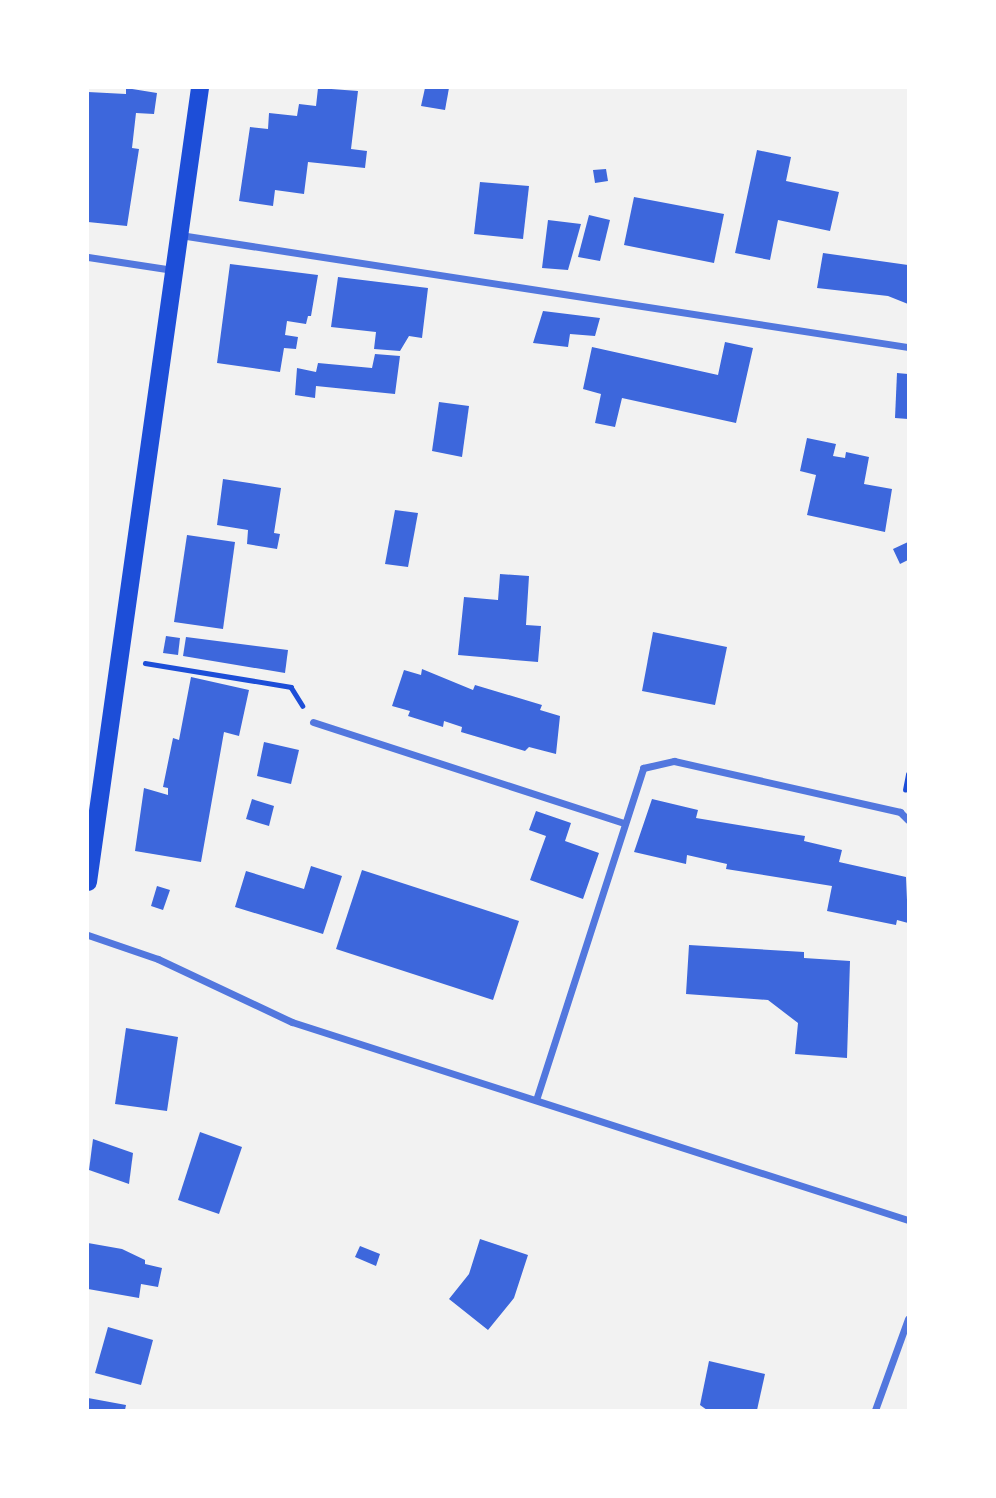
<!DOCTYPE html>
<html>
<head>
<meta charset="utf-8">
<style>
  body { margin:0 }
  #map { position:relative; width:996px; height:1498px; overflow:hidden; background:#f2f2f2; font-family:Overpass,sans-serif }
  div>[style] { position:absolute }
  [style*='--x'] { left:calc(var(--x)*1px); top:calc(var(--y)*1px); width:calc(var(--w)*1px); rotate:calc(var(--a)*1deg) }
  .building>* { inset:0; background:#3d67dc }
  .path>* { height:4.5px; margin:-2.25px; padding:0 2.25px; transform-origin:2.25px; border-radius:2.25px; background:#1d4ed8 }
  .minor>* { height:7px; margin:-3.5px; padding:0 3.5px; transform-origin:3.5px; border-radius:3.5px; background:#5277de }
  .primary>* { height:18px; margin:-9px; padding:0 9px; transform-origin:9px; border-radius:9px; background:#1d4ed8 }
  span { translate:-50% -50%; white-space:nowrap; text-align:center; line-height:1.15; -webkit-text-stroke:7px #fff; paint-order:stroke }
  .frame { position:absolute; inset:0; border:89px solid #fff; pointer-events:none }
</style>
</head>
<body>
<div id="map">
  <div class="building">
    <i style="clip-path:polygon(126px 88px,157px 93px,154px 114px,136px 113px,132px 148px,139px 149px,127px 226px,88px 222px,88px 92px,126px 94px)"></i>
    <i style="clip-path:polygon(318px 88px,358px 91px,351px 149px,367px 151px,365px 168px,308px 162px,304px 194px,275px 190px,273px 206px,239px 201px,250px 127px,268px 129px,269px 113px,297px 116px,299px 104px,316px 106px)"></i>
    <i style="clip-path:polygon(425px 88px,449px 88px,445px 110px,421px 106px)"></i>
    <i style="clip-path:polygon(757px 150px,791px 157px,786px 181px,839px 192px,830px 231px,778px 220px,770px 260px,735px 253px)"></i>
    <i style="clip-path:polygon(606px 169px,608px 181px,595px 183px,593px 170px)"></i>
    <i style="clip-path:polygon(480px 182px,529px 186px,523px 239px,474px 234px)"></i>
    <i style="clip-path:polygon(634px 197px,724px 214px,714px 263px,624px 245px)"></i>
    <i style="clip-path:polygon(589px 215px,610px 220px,600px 261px,578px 257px)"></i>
    <i style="clip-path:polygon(548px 220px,581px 224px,568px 270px,542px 268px)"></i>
    <i style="clip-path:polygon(823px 253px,908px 265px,908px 304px,888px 296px,817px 288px)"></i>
    <i style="clip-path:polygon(230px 264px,318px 275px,311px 316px,308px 316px,306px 324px,287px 321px,285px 335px,298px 337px,296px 349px,284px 348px,280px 372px,217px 363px)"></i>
    <i style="clip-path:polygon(338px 277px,428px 288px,422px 338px,409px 336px,400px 351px,374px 349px,376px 332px,331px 327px)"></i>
    <i style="clip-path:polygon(543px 311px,600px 318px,595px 336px,570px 334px,568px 347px,533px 343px)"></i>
    <i style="clip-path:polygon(725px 342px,753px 348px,736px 423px,622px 398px,615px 427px,595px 423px,601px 394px,583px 389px,592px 347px,718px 375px)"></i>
    <i style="clip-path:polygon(375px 354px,400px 356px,395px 394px,316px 386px,315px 398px,295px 395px,297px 368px,316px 372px,318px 363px,372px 368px)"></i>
    <i style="clip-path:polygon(897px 373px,908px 374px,908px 419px,895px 418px)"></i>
    <i style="clip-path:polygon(439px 402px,469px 406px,462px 457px,432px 451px)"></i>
    <i style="clip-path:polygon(807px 438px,836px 444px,833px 456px,845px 458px,846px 452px,869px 457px,864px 484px,892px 489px,885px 532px,807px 515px,816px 475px,800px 471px)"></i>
    <i style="clip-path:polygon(223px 479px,281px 488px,274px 533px,280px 534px,277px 549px,247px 544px,248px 530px,217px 525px)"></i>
    <i style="clip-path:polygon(395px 510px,418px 513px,408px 567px,385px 564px)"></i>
    <i style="clip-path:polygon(187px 535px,235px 542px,223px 629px,174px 622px)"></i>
    <i style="clip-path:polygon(908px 542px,908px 560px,900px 564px,893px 549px)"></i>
    <i style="clip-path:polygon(500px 574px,529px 576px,526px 625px,541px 626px,538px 662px,458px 655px,464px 597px,498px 600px)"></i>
    <i style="clip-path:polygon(653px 632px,727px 647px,715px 705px,642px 691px)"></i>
    <i style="clip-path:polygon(166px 636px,180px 638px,178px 655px,163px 653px)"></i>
    <i style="clip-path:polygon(186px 637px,288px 650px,285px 673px,183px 656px)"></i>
    <i style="clip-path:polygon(422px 669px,473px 690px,475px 685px,542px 705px,540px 710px,560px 716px,556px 754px,529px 747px,525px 751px,461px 732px,462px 727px,444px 721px,443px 727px,408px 716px,410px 711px,392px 706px,404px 670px,421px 675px)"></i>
    <i style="clip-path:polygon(191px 677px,249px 690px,239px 736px,224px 732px,201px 862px,135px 851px,144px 788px,168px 795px,168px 788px,163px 787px,173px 738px,179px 740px)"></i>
    <i style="clip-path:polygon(264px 742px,299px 750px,291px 784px,257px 776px)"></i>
    <i style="clip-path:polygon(252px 799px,274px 806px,269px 826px,246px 819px)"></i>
    <i style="clip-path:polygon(652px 799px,698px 810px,696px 818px,805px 836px,804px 841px,842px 850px,839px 862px,906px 877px,908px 923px,897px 920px,896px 925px,827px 911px,832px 886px,726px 869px,727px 864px,687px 855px,686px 864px,634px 852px)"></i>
    <i style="clip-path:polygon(536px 811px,571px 823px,565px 841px,599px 853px,583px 899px,530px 880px,546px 836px,529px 830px)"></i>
    <i style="clip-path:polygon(311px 866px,342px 876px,323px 934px,235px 907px,246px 871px,304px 889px)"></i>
    <i style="clip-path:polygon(362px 870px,519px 921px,493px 1000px,336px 949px)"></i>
    <i style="clip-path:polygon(157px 886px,170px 890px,163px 910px,151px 906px)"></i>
    <i style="clip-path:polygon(689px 945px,804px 952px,804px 958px,850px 961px,847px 1058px,795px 1054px,798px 1023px,768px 1000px,686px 994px)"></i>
    <i style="clip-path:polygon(126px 1028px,178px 1037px,167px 1111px,115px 1104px)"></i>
    <i style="clip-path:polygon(200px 1132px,242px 1147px,219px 1214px,178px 1200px)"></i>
    <i style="clip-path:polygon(93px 1139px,133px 1153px,129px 1184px,89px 1170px)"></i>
    <i style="clip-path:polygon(480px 1239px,528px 1255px,514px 1298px,488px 1330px,449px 1299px,469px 1274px)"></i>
    <i style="clip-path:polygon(88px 1243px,122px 1249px,145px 1260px,145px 1264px,162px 1268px,158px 1287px,141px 1284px,139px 1298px,88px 1289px)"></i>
    <i style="clip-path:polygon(360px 1246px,380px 1254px,376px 1266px,355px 1257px)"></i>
    <i style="clip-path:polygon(108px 1327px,153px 1340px,141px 1385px,95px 1373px)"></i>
    <i style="clip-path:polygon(709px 1361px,765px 1374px,757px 1410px,707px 1410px,700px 1405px)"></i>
    <i style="clip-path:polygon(88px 1398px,126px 1405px,125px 1410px,88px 1410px)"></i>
  </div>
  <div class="path">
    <i style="--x:145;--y:663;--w:148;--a:9.3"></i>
    <i style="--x:291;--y:687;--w:22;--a:58"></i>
    <i style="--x:905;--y:790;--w:16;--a:-79"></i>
  </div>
  <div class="minor">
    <i style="--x:180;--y:235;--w:737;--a:8.75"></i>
    <i style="--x:88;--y:257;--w:86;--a:8.7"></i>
    <i style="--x:313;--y:722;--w:326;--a:18"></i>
    <i style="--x:88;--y:935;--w:74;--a:18.9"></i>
    <i style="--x:158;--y:959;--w:148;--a:25.2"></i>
    <i style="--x:292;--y:1022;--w:647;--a:17.82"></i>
    <i style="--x:536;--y:1100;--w:349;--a:-72.1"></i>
    <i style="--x:643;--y:768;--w:32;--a:-13"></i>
    <i style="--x:674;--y:761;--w:232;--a:12.7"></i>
    <i style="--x:900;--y:812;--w:11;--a:45"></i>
    <i style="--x:875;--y:1410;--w:97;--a:-70.1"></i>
  </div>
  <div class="primary">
    <i style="--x:88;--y:882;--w:802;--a:-81.97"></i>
  </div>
  <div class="frame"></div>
</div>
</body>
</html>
